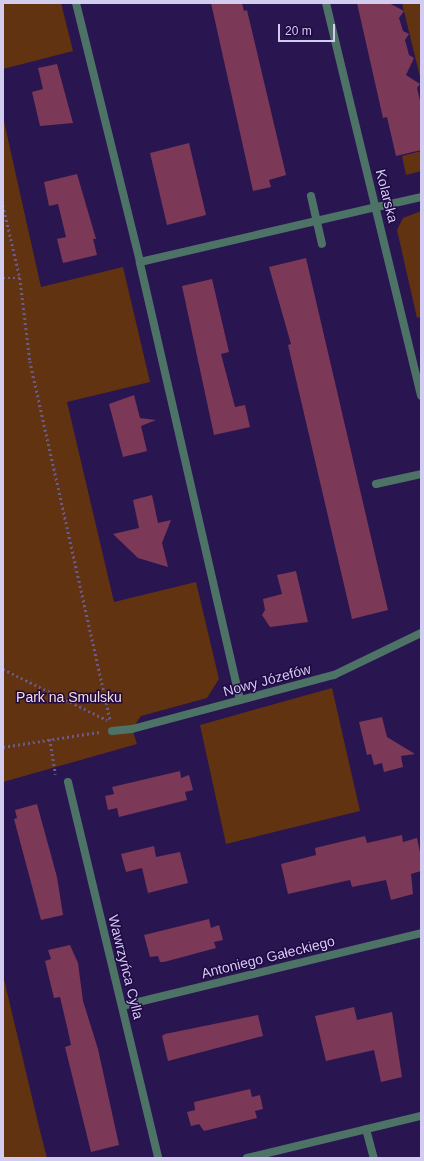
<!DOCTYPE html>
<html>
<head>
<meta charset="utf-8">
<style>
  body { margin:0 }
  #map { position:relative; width:424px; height:1161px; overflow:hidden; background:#291550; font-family:Arial,sans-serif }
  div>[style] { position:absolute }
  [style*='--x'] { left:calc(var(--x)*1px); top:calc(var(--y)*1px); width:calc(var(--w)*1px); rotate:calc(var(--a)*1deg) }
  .green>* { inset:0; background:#623310 }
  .building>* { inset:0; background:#7c3857 }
  .path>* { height:2.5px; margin-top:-1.25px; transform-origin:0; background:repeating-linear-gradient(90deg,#6a5b8d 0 2px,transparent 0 5px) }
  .service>* { height:8px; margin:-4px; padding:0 4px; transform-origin:4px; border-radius:4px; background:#4d7367 }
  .minor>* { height:8px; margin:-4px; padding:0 4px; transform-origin:4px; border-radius:4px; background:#4d7367 }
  span { translate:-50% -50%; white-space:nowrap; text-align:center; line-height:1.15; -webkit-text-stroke:3px #200944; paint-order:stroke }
  .street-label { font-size:14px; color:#d3ccf1 }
  .park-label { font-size:14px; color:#f2dfd3 }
  .frame { position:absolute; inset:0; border:4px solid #d3ccf1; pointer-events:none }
  .scale { position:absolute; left:278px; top:24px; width:57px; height:18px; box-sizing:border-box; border:2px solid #d3ccf1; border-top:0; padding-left:5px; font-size:12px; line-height:14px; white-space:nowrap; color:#d3ccf1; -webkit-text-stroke:3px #200944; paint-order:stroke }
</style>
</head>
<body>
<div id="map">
  <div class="green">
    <i style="clip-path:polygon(3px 3px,61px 3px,73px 51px,3px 69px)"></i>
    <i style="clip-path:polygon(402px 3px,421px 3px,421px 81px)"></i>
    <i style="clip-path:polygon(3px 117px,41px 287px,123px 267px,150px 382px,67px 402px,114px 602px,196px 582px,219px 679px,207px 698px,141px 716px,132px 729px,137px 744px,3px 782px)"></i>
    <i style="clip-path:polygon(421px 151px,421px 171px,406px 175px,402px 156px)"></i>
    <i style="clip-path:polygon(421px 211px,421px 317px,417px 318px,397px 230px,403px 218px)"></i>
    <i style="clip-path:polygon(332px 688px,360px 811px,226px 844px,200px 725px)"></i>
    <i style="clip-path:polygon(3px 975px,40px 1131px,47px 1158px,3px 1158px)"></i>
  </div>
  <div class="building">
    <i style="clip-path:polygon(211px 3px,242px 3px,244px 11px,247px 10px,286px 175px,269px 180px,271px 187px,253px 191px)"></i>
    <i style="clip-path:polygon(357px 3px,389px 3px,404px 11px,399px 18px,403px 31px,409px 34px,405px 40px,409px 55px,414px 58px,406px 75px,420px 84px,417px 88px,421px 105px,421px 150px,396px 156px,387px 117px,383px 118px)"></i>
    <i style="clip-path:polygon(57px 64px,73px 123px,40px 126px,32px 92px,43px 89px,38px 68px)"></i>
    <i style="clip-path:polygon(189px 143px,206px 215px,167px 225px,150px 153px)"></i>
    <i style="clip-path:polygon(77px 174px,96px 239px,93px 239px,97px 255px,63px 263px,57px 239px,66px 237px,58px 204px,49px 206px,44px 182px)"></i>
    <i style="clip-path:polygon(306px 258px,388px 610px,352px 619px,288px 345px,291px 344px,269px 267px)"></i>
    <i style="clip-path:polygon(212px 279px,229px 352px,221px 354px,235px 407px,245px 405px,250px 427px,214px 435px,182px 286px)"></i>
    <i style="clip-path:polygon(134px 395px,140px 418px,156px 420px,141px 426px,147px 451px,123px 457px,109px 404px)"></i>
    <i style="clip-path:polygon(152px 495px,158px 523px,171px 520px,162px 543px,168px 567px,138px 558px,113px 534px,139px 528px,133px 500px)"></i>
    <i style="clip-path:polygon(296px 571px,308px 622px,270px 627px,262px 615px,265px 610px,263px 599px,282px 594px,277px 575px)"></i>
    <i style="clip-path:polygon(382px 717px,387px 737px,415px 754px,401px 756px,403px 767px,384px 772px,382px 763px,374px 765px,371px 754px,367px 755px,359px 722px)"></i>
    <i style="clip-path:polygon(180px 771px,181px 778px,189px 775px,193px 790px,185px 792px,187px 800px,119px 817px,117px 808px,108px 810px,105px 796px,114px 794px,112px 787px)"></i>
    <i style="clip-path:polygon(37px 804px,57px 877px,63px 915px,41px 920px,14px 819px,17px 818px,15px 810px)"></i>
    <i style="clip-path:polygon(402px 835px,403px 842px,417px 838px,421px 857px,421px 871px,411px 874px,413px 894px,391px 900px,386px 880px,352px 887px,350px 880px,288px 894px,281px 864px,316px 855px,315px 848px,365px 836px,367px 843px)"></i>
    <i style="clip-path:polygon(154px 846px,156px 857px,180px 852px,188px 883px,148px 893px,142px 868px,126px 872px,121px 854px)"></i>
    <i style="clip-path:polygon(209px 919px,211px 928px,219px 925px,223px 940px,214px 942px,216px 948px,164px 962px,160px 962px,158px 956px,150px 957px,144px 935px)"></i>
    <i style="clip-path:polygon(70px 945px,78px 963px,83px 1001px,98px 1049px,119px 1145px,91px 1152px,65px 1047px,71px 1045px,68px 1031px,60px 997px,54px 998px,45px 961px,51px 959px,48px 950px)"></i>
    <i style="clip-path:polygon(354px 1007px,357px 1020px,392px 1012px,402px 1077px,381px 1082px,374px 1050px,326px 1061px,315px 1016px)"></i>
    <i style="clip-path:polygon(258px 1015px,263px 1036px,168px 1061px,162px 1036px,165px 1034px)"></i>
    <i style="clip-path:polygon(250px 1089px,252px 1097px,260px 1095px,263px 1109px,255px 1111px,257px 1118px,204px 1131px,199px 1124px,191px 1126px,187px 1112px,195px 1110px,194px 1102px)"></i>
  </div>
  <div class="path">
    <i style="--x:3;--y:205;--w:75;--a:76.9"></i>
    <i style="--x:20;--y:278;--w:84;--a:83.1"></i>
    <i style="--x:30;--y:361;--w:367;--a:77.4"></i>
    <i style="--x:3;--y:278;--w:17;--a:0"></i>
    <i style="--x:3;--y:669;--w:116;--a:26.1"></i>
    <i style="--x:50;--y:739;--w:36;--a:81"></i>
    <i style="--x:3;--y:747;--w:97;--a:-8.9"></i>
  </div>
  <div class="service">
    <i style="--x:76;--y:3;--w:267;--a:76.1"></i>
    <i style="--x:311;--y:196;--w:49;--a:77.1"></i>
    <i style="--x:376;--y:484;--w:46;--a:-12.5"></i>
    <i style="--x:240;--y:700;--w:449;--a:-102.9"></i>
    <i style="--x:140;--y:262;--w:243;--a:-13.1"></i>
    <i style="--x:366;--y:1129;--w:30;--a:75"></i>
  </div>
  <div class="minor">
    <i style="--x:326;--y:3;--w:404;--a:76.4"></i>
    <i style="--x:377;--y:207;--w:45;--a:-12.8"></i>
    <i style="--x:112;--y:731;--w:20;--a:-6"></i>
    <i style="--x:132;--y:729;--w:209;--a:-15"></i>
    <i style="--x:334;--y:675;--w:97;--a:-25.8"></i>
    <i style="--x:68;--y:782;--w:387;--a:76.5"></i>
    <i style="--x:122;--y:1006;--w:308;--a:-13.7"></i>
    <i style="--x:247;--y:1158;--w:179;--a:-13.6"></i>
  </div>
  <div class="street-label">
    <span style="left:387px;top:196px;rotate:76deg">Kolarska</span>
    <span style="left:267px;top:680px;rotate:-15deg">Nowy Józefów</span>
    <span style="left:268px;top:957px;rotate:-14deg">Antoniego Gałeckiego</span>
    <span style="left:126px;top:967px;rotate:76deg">Wawrzyńca Cylla</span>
  </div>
  <div class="park-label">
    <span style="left:69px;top:697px">Park na Smulsku</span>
  </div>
  <div class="frame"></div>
  <div class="scale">20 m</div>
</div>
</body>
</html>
